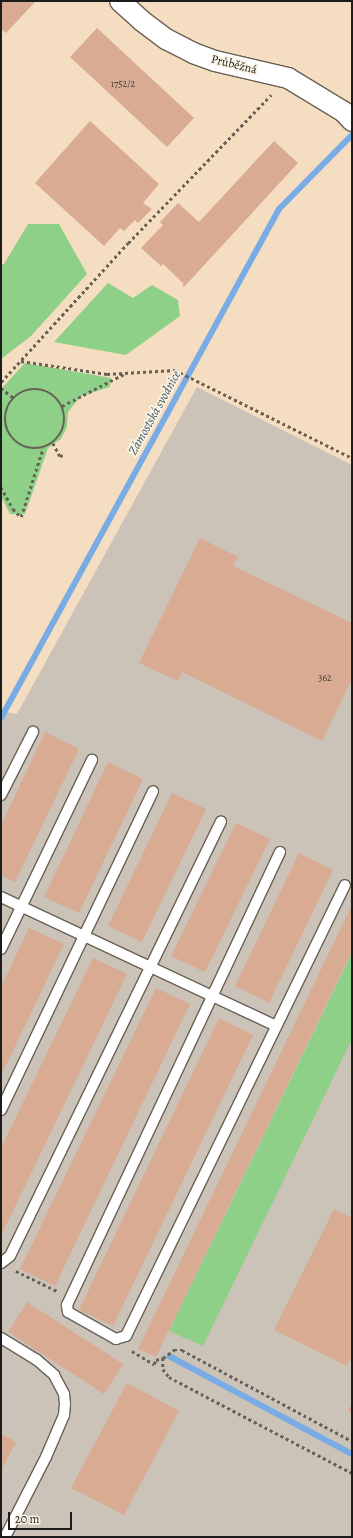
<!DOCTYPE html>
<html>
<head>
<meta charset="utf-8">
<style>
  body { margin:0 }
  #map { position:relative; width:353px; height:1538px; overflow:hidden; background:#f4ddc0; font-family:Alegreya,serif }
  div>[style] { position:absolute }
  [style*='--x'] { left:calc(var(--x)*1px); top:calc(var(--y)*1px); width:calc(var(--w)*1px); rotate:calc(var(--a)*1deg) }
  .industrial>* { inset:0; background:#cbc2b8 }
  .green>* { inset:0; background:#8fd088 }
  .stream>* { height:6px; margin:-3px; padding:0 3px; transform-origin:3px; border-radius:3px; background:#79ace5 }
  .building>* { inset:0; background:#d9ab93 }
  .path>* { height:2.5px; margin-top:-1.25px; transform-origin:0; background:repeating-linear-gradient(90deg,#686055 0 3px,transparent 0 6px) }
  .path>.ring { margin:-1.25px; padding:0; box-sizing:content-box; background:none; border:2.5px solid #686055; border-radius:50% }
  .roads { filter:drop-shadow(1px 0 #686055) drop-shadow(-1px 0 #686055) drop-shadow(0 1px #686055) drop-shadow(0 -1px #686055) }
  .service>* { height:10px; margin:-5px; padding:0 5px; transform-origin:5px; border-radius:5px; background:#fff }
  .minor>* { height:20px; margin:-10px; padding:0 10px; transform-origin:10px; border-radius:10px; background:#fff }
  span { translate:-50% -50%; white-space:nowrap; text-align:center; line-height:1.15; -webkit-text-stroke:3.5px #fcf5e5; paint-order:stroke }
  .number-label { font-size:10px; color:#4b403a }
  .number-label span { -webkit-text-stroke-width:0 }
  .street-label { font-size:12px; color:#1c1c1c }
  .water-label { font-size:13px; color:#41566c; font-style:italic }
  .frame { position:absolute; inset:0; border:2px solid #1c1c1c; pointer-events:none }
  .scale { position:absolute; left:8px; top:1512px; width:64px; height:18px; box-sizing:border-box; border:2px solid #1c1c1c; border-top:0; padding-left:5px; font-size:12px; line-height:14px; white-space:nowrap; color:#1c1c1c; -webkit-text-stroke:3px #fcf5e5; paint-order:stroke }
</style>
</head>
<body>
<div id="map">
  <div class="industrial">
    <i style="clip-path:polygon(197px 387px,352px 465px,352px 1537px,1px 1537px,1px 718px,4px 712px,17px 714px)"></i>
  </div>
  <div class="green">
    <i style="clip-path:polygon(28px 224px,59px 224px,87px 274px,31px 336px,1px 359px,1px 264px,4px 264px)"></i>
    <i style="clip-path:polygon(108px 283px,133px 298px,152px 285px,178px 300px,180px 316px,126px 355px,54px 342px)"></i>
    <i style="clip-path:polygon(25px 363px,111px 378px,110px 387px,81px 396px,68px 412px,67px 427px,61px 439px,48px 448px,25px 514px,10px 514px,1px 496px,1px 389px)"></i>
    <i style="clip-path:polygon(352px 953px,352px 1039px,203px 1346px,169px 1331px)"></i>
  </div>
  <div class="stream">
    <i style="--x:1;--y:718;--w:580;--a:-61.36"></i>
    <i style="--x:279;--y:209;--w:104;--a:-45.4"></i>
    <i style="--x:169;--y:1356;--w:208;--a:28.2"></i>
  </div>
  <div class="building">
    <i style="clip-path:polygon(1px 1px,36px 1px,6px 33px,1px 29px)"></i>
    <i style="clip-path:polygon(97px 28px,194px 118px,167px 147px,70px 57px)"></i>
    <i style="clip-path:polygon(90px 121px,159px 184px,143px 203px,152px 209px,138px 223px,135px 220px,124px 231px,120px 228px,104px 246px,35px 183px)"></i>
    <i style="clip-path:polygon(274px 141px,298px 163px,184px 287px,182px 285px,184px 284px,163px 264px,161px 266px,141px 248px,163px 225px,160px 222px,178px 203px,199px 222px)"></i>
    <i style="clip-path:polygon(200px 538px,238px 557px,233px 566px,352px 623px,352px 679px,322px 741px,182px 672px,178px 681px,139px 663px)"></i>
    <i style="clip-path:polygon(45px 732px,79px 749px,15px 882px,1px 875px,1px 825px)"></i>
    <i style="clip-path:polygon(108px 762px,143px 779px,79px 913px,44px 897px)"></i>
    <i style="clip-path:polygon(172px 793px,206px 809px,142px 942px,108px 926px)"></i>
    <i style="clip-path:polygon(236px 823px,270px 839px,205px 972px,171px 956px)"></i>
    <i style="clip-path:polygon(299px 853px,333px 870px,269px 1003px,235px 986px)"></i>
    <i style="clip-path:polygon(352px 905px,352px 951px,156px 1357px,138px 1349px)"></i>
    <i style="clip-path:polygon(29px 928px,64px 944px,1px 1076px,1px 987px)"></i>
    <i style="clip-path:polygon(93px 958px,127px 974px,1px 1236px,1px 1148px)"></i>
    <i style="clip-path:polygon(156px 988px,190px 1004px,55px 1286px,20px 1269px)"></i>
    <i style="clip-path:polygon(219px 1018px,253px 1035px,113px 1326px,79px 1310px)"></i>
    <i style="clip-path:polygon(334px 1209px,352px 1218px,352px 1355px,347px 1366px,274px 1330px)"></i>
    <i style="clip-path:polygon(27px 1302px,123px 1364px,104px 1394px,8px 1332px)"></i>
    <i style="clip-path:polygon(127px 1383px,179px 1411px,124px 1515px,71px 1488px)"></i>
    <i style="clip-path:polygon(352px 1402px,352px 1413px,348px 1411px)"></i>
    <i style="clip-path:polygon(1px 1434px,16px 1442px,1px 1470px)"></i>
  </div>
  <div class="path">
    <i style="--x:21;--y:361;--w:87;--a:8.6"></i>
    <i style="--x:107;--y:374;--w:68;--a:-3.4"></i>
    <i style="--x:175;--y:370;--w:198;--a:26.4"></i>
    <i style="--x:1;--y:382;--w:188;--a:-47.6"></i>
    <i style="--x:128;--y:243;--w:206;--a:-46"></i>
    <i style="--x:1;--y:388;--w:16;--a:38"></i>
    <i class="ring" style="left:5px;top:389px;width:57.5px;height:57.5px"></i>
    <i style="--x:62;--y:406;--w:70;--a:-27.3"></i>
    <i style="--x:53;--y:443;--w:15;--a:62"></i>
    <i style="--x:60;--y:456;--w:3;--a:-18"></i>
    <i style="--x:1;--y:487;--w:25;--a:61"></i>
    <i style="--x:13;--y:509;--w:11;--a:45"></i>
    <i style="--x:21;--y:517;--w:72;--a:-72.3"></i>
    <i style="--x:16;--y:1271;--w:46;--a:26"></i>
    <i style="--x:132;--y:1351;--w:26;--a:31"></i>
    <i style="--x:154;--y:1364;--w:4;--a:-63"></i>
    <i style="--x:156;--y:1360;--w:7;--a:-16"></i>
    <i style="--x:163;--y:1358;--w:14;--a:-36"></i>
    <i style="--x:174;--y:1350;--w:8;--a:0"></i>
    <i style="--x:182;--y:1350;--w:193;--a:28.2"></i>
    <i style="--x:163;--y:1358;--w:11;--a:90"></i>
    <i style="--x:163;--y:1369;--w:10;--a:53"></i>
    <i style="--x:169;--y:1377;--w:207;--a:27.7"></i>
  </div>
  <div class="roads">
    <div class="service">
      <i style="--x:1;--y:795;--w:71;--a:-63.1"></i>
      <i style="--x:280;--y:852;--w:501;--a:115.18"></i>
      <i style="--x:67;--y:1305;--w:7;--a:82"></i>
      <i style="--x:68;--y:1312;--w:55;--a:29.4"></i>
      <i style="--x:116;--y:1339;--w:10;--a:-17"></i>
      <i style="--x:126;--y:1336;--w:501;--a:-64.1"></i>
      <i style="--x:1;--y:897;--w:304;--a:25.1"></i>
      <i style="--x:1;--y:949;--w:210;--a:-64.3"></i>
      <i style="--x:1;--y:1110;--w:353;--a:-64.5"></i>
      <i style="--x:1;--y:1263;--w:11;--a:-38"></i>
      <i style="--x:10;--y:1256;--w:483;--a:-64.1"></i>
      <i style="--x:1;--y:1338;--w:42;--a:31.4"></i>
      <i style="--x:37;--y:1360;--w:23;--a:41"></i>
      <i style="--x:54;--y:1375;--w:21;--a:62"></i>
      <i style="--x:64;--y:1394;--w:10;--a:84"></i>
      <i style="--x:65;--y:1404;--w:11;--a:95"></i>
      <i style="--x:64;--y:1415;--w:46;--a:113.2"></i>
      <i style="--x:46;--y:1457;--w:90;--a:117.1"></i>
    </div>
    <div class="minor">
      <i style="--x:120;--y:1;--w:30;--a:42"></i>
      <i style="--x:142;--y:21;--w:30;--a:37"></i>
      <i style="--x:166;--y:39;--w:30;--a:27"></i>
      <i style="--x:193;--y:53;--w:23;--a:20"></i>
      <i style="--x:215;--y:61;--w:75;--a:13.1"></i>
      <i style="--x:288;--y:78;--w:66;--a:31.3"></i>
      <i style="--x:344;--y:112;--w:12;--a:48"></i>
    </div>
  </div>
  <div class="number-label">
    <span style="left:123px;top:84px">1752/2</span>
    <span style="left:325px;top:678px">362</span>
  </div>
  <div class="street-label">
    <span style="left:234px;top:65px;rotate:14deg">Průběžná</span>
  </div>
  <div class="water-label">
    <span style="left:155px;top:413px;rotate:-61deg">Zámostská svodnice</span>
  </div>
  <div class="frame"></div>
  <div class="scale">20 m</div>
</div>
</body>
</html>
